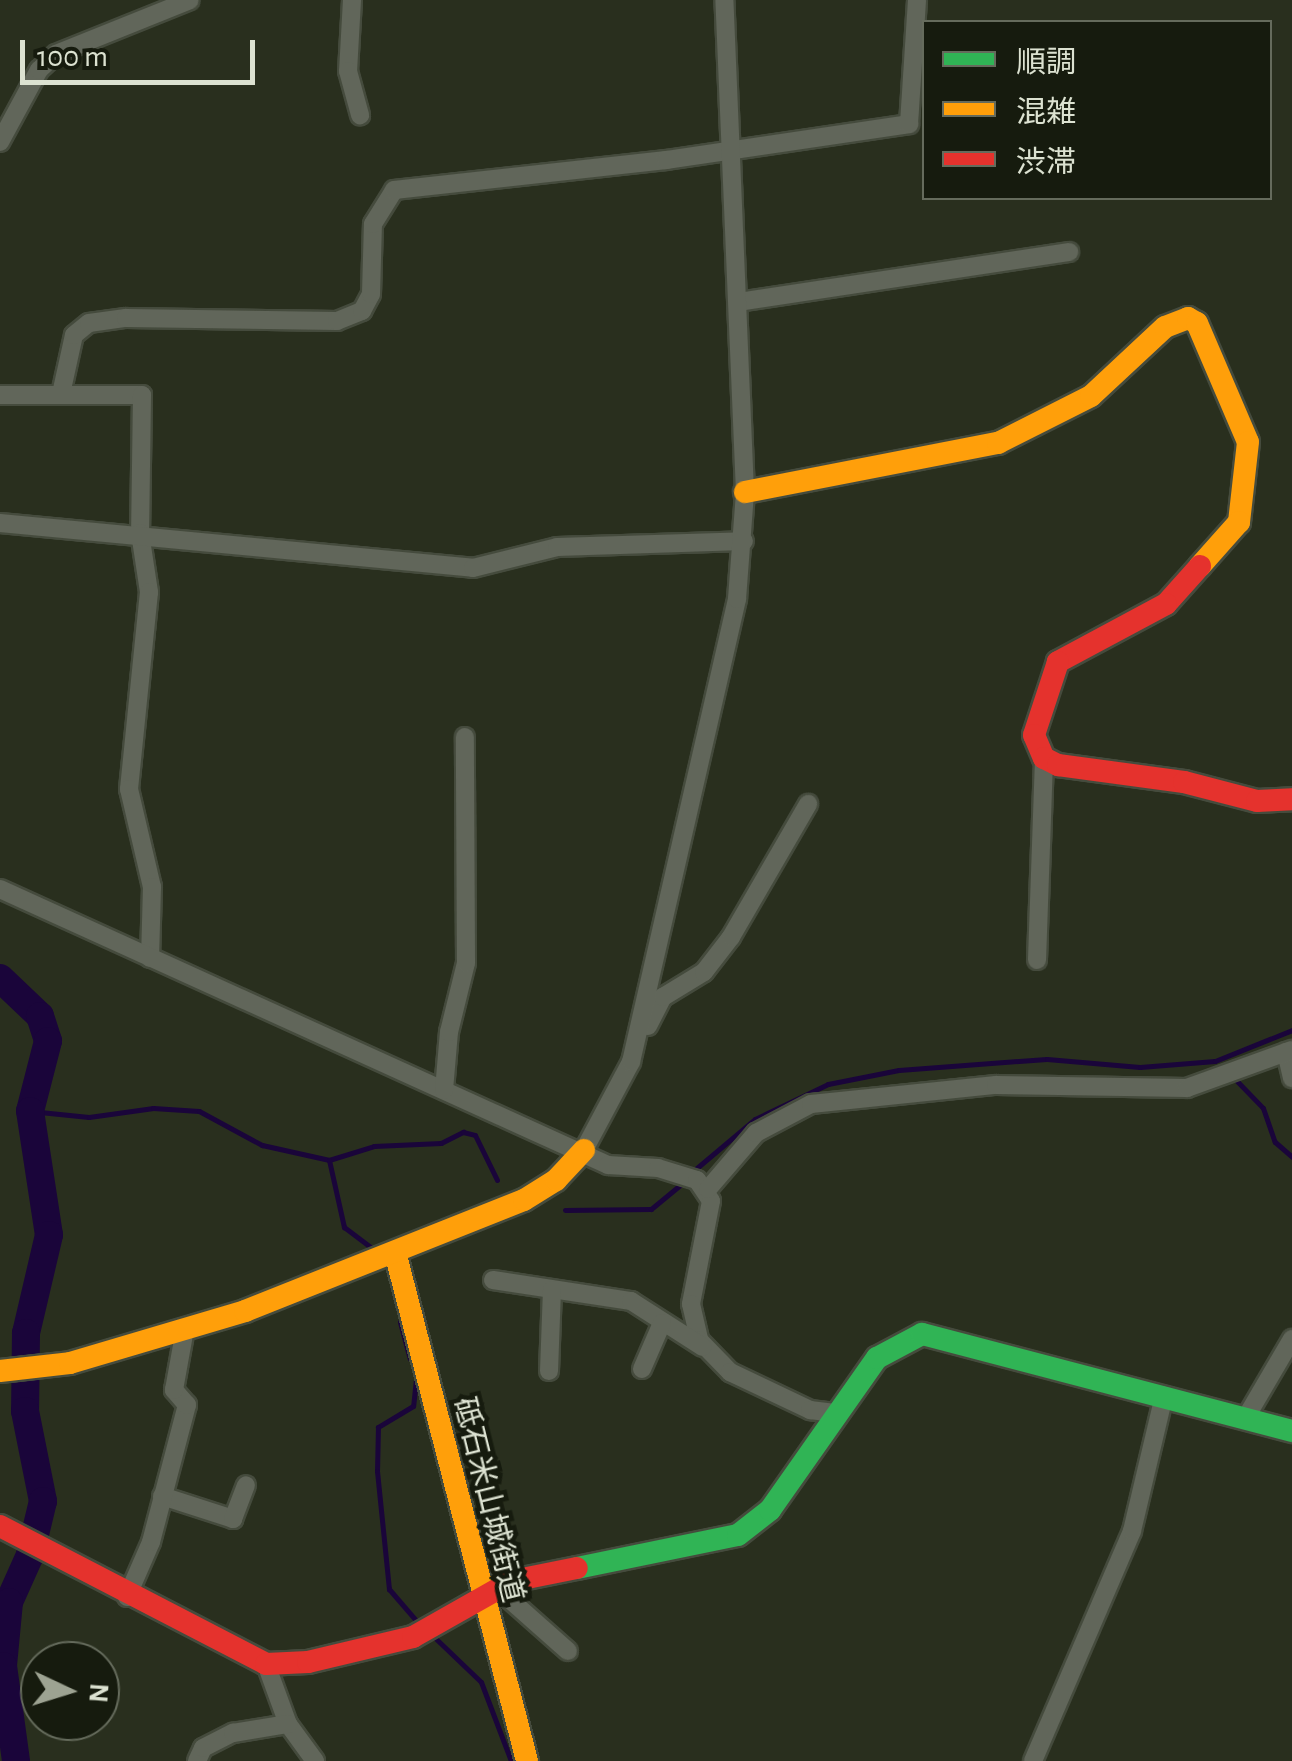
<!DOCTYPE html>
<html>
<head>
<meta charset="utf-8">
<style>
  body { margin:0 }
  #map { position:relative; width:1292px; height:1761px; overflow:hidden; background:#292f1e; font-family:"Alegreya Sans","Noto Sans JP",sans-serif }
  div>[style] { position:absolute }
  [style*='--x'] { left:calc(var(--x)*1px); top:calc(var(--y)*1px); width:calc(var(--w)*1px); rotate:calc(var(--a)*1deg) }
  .stream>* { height:5px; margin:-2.5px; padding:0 2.5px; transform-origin:2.5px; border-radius:2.5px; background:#1a053a }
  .river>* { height:28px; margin:-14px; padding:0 14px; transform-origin:14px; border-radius:14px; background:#1a053a }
  .roads { filter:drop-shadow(2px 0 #454b3d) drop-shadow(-2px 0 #454b3d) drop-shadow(0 2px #454b3d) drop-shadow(0 -2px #454b3d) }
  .street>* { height:18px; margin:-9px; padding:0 9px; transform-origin:9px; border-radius:9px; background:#61665a }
  .fast>* { height:22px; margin:-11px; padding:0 11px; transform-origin:11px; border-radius:11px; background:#30b455 }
  .slow>* { height:22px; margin:-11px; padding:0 11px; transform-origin:11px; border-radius:11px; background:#ff9f0a }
  .jam>* { height:22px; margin:-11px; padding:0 11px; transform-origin:11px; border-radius:11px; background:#e5322d }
  span { translate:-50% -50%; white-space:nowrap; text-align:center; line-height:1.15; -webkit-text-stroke:9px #161b0e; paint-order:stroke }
  .street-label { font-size:30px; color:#dce2d1 }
  .legend { position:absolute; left:922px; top:20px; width:350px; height:180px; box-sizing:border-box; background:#161b0e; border:2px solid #656b5c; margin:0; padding:12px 18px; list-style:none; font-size:30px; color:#dce2d1 }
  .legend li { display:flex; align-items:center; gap:20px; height:50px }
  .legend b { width:50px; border:2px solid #656b5c }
  .north { position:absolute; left:20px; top:1641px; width:100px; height:100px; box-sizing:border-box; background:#161b0e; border:2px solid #656b5c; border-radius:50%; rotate:94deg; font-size:28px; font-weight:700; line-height:40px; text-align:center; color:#dce2d1 }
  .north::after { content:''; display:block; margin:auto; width:35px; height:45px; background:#9da392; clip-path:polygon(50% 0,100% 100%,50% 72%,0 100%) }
  .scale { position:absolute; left:20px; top:40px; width:235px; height:45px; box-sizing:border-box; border:5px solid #dce2d1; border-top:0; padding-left:12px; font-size:30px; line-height:35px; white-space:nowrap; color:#dce2d1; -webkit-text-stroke:8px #161b0e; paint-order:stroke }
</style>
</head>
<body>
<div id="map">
  <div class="stream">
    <i style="--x:1233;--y:1077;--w:43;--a:45.9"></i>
    <i style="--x:1263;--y:1108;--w:36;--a:71"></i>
    <i style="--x:1275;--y:1142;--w:23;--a:41"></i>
    <i style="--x:30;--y:1111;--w:59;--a:5.8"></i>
    <i style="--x:89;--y:1117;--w:65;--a:-8"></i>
    <i style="--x:153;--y:1108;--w:46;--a:3.7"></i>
    <i style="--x:199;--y:1111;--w:72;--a:28.4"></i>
    <i style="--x:262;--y:1145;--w:69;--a:12.6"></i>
    <i style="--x:329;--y:1160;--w:47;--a:-17.3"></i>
    <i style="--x:374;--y:1146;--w:67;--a:-2.6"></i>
    <i style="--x:441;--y:1143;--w:25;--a:-27"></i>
    <i style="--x:463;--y:1132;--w:12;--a:14"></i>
    <i style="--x:475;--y:1135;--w:50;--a:63.9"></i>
    <i style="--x:329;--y:1160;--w:69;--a:77.4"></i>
    <i style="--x:344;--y:1227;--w:36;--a:37"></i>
    <i style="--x:692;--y:1172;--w:82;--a:-40.1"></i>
    <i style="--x:755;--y:1119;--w:81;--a:-25.6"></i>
    <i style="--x:828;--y:1084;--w:72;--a:-11.2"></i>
    <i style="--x:899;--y:1070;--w:148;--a:-4.3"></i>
    <i style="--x:1047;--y:1059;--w:93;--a:4.9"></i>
    <i style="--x:1140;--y:1067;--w:75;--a:-4.6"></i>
    <i style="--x:1215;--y:1061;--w:83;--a:-21.9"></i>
    <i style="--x:565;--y:1210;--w:86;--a:-0.7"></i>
    <i style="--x:651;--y:1209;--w:44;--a:-39.5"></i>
    <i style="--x:400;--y:1322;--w:38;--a:75"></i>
    <i style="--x:416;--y:1379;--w:27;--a:96"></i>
    <i style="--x:413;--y:1406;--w:41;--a:149"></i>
    <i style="--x:378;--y:1427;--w:44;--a:91.3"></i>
    <i style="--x:377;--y:1471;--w:119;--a:84.2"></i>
    <i style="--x:389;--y:1589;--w:48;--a:49.3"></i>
    <i style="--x:432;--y:1635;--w:68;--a:43.8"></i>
    <i style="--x:481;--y:1682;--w:85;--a:69.2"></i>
  </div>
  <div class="river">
    <i style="--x:0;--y:978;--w:55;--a:43.5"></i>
    <i style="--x:40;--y:1016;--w:26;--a:72"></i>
    <i style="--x:48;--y:1041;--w:72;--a:104.4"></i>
    <i style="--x:30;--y:1111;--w:125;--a:81.3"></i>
    <i style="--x:49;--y:1235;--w:101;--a:103.2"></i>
    <i style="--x:26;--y:1333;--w:78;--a:90.7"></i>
    <i style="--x:25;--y:1411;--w:92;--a:78.7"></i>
    <i style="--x:43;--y:1501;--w:56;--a:103.5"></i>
    <i style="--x:30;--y:1555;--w:51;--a:114.1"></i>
    <i style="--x:9;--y:1602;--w:64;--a:95.4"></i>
    <i style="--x:3;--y:1666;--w:96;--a:82.2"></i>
  </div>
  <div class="roads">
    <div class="street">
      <i style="--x:352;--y:0;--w:71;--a:93.2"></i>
      <i style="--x:348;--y:71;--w:46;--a:74.7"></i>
      <i style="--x:0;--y:142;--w:82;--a:-61.6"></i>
      <i style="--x:39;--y:70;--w:23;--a:-43"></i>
      <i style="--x:56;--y:54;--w:144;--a:-21.9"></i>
      <i style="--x:738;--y:302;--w:335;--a:-8.6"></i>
      <i style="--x:61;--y:394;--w:60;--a:-77.6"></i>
      <i style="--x:74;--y:335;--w:19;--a:-39"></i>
      <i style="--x:89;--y:323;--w:37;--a:-8"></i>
      <i style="--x:126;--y:318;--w:211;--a:0.8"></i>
      <i style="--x:337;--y:321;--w:27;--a:-22"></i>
      <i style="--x:362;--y:311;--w:19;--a:-62"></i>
      <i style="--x:371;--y:294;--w:70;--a:-88.4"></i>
      <i style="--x:373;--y:224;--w:40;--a:-58"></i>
      <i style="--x:394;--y:190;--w:274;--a:-6.3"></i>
      <i style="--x:666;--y:160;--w:246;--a:-8.4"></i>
      <i style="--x:909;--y:124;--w:124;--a:-86.3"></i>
      <i style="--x:0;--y:395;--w:142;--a:0"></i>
      <i style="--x:142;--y:395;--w:138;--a:90.8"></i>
      <i style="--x:140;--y:533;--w:60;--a:81.3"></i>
      <i style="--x:149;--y:592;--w:198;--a:95.8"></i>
      <i style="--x:129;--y:789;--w:101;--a:76.8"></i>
      <i style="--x:152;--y:887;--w:71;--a:91.6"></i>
      <i style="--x:0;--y:523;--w:475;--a:5.4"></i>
      <i style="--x:473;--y:568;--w:87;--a:-14"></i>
      <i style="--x:557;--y:547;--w:187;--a:-1.8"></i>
      <i style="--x:0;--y:889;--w:668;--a:24.42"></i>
      <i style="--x:608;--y:1165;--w:50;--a:3.4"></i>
      <i style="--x:658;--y:1168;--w:41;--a:17.1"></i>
      <i style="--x:697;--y:1180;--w:25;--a:56"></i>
      <i style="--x:711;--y:1201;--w:105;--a:101"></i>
      <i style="--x:691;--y:1304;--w:37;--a:77"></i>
      <i style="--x:699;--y:1340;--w:45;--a:45.9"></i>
      <i style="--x:730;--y:1372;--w:89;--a:25.4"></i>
      <i style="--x:810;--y:1410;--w:25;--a:7"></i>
      <i style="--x:1037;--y:960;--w:202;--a:-88"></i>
      <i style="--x:648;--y:1026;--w:33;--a:-63"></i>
      <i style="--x:663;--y:997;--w:48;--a:-31.4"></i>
      <i style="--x:704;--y:972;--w:44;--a:-52.4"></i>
      <i style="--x:731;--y:937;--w:154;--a:-59.9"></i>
      <i style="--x:1286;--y:1052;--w:27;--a:77"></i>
      <i style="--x:444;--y:1090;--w:58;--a:-85.1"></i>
      <i style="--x:449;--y:1032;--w:71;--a:-76.2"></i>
      <i style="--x:466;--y:963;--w:226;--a:-90.3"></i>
      <i style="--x:584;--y:1150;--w:100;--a:-61.9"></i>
      <i style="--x:631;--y:1062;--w:475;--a:-77.1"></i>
      <i style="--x:737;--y:599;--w:107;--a:-85.7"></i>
      <i style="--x:745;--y:492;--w:492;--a:-92.4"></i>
      <i style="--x:708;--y:1189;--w:74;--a:-49.4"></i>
      <i style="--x:756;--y:1133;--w:62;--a:-27.8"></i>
      <i style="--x:811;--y:1104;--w:186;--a:-5.9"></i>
      <i style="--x:996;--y:1085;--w:191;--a:0.9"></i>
      <i style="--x:1187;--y:1088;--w:112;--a:-19.9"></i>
      <i style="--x:493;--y:1280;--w:140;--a:8.7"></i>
      <i style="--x:631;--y:1301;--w:85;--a:32.6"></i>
      <i style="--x:642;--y:1369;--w:50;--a:-66.5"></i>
      <i style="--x:549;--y:1371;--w:81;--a:-87.9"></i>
      <i style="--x:1245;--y:1419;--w:93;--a:-59.6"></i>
      <i style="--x:162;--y:1496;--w:75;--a:17.9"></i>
      <i style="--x:233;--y:1519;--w:36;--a:-69"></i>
      <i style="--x:499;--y:1590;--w:92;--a:41.5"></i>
      <i style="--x:127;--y:1597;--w:60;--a:-66.4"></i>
      <i style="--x:151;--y:1542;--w:142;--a:-75.3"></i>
      <i style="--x:187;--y:1405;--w:20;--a:-131"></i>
      <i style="--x:174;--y:1390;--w:62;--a:-79.8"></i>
      <i style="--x:266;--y:1664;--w:64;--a:69.9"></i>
      <i style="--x:288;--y:1724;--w:46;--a:53.9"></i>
      <i style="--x:197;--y:1761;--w:14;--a:-65"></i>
      <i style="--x:203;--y:1748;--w:34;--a:-27"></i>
      <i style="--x:233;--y:1733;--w:56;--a:-9.3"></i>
      <i style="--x:1033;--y:1761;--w:250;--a:-66.7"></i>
      <i style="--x:1132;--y:1531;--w:139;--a:-76.7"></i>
    </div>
    <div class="fast">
      <i style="--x:577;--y:1568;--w:164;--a:-11.6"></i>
      <i style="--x:738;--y:1535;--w:41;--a:-38"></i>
      <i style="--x:770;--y:1510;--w:186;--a:-54.9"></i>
      <i style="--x:877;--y:1358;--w:51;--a:-28.1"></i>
      <i style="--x:922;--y:1334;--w:383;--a:14.7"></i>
    </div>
    <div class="slow">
      <i style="--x:745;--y:492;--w:258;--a:-11"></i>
      <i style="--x:998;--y:443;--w:104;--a:-26.8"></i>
      <i style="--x:1091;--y:396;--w:101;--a:-43"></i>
      <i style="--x:1165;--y:327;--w:25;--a:-21"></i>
      <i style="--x:1188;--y:318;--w:10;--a:29"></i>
      <i style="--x:1197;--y:323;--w:129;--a:66.8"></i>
      <i style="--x:1248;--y:442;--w:81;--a:96.4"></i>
      <i style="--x:1239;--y:522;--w:59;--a:131.6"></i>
      <i style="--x:395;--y:1252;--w:526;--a:75.46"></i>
      <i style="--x:0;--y:1371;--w:70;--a:-6.5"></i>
      <i style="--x:70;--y:1363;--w:183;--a:-16.5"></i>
      <i style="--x:245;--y:1311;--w:300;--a:-21.7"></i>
      <i style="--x:524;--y:1200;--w:38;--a:-32"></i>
      <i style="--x:556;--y:1180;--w:41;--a:-47"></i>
    </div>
    <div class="jam">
      <i style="--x:1200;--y:566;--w:51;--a:131.8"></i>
      <i style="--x:1166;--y:604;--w:123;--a:151.8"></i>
      <i style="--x:1058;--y:662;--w:77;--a:108.2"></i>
      <i style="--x:1034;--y:735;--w:25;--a:67"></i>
      <i style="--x:1044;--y:758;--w:16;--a:27"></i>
      <i style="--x:1058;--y:765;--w:127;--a:7.7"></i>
      <i style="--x:1184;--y:782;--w:75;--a:14.6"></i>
      <i style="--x:1257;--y:801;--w:35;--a:-3"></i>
      <i style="--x:0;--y:1526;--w:300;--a:27.4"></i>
      <i style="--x:266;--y:1664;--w:42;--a:-2.7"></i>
      <i style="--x:308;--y:1662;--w:108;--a:-13.4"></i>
      <i style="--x:413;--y:1637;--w:114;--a:-29.5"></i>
      <i style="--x:512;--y:1581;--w:66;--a:-11.3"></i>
    </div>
  </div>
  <div class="street-label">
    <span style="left:488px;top:1500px;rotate:76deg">砥石米山城街道</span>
  </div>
  <ul class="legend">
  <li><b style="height:12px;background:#30b455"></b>順調</li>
  <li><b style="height:12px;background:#ff9f0a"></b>混雑</li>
  <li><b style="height:12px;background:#e5322d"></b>渋滞</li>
  </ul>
  <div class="north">N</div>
  <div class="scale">100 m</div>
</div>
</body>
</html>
